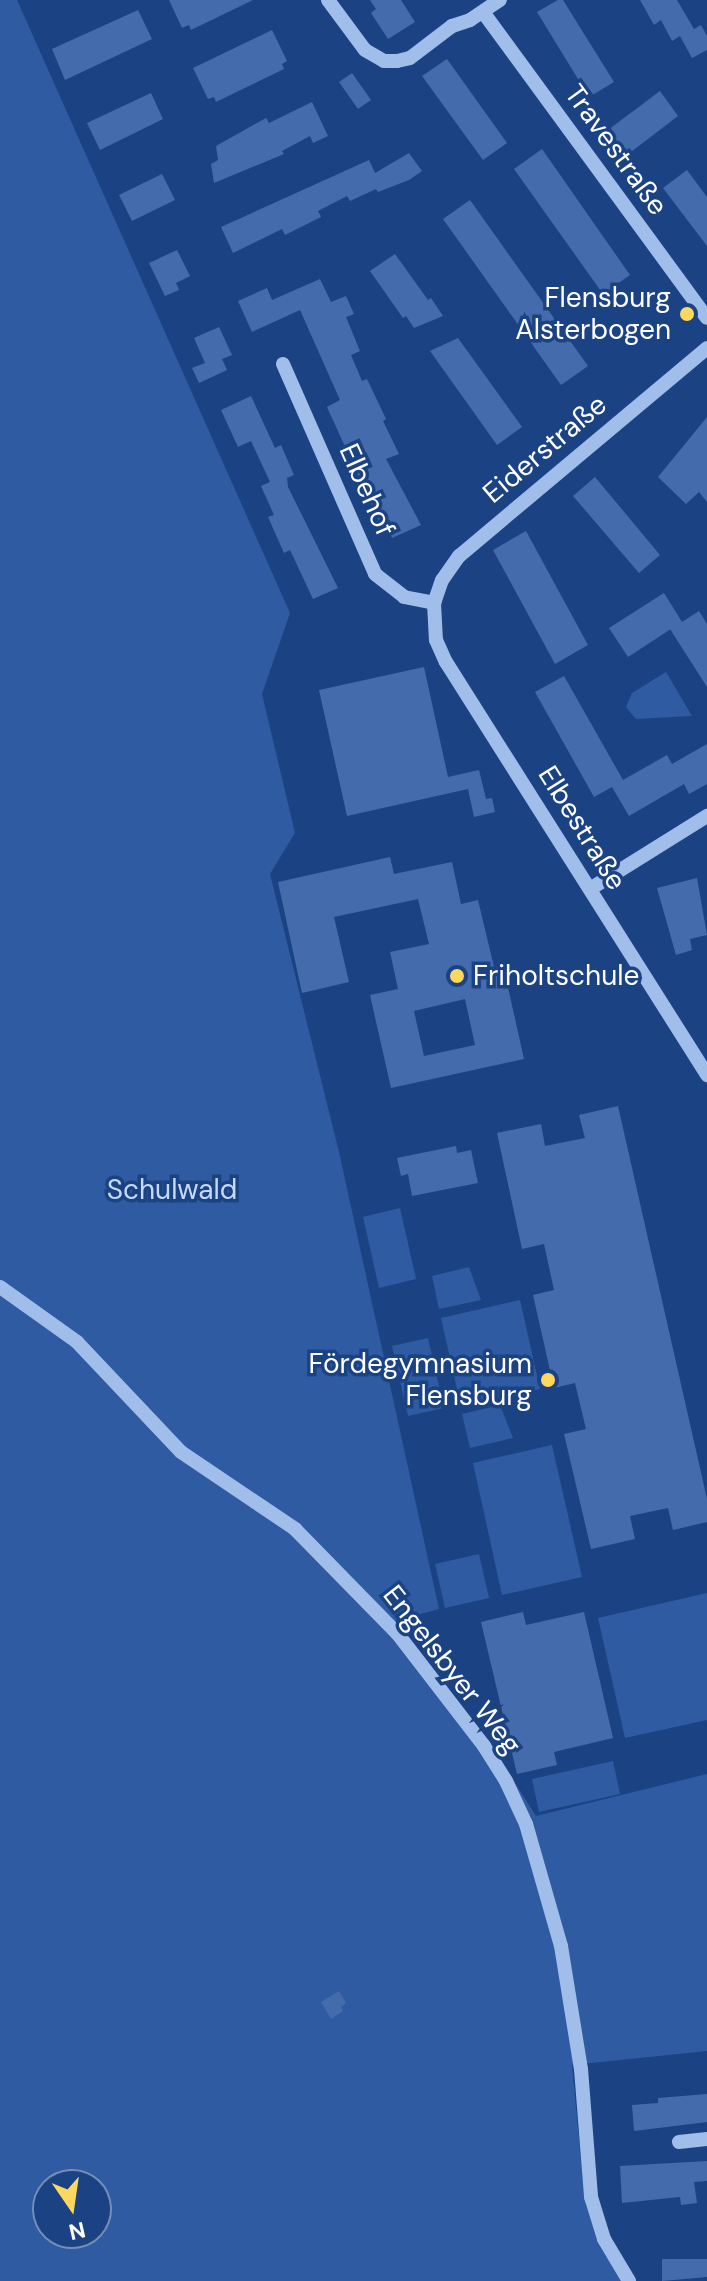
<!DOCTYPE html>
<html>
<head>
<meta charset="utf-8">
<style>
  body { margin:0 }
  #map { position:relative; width:707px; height:2281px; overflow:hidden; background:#1b4384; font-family:"DM Sans",sans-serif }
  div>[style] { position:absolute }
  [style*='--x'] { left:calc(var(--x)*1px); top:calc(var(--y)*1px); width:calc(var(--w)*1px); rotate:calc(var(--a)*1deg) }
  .green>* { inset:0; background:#2e5ba2 }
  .building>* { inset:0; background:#446cad }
  .minor>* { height:14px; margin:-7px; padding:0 7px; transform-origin:7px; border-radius:7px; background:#a1beeb }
  .dots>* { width:22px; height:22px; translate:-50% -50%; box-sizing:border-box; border:4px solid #1b4384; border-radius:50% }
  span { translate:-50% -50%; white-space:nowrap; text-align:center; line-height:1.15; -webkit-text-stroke:7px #1b4384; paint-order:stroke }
  .street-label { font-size:28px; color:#fff }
  .poi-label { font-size:28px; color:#fff }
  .right { translate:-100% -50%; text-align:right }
  .left { translate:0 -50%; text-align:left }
  .park-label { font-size:28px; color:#c6daf8 }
  .north { position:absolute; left:32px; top:2169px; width:80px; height:80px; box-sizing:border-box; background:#1b4384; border:2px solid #768eb5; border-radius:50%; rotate:167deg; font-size:22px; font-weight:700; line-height:32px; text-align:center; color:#fff }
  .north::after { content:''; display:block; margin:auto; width:28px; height:36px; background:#fdd85d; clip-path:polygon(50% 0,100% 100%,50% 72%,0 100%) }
</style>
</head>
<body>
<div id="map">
  <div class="green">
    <i style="clip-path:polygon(evenodd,0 0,17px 0,290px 613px,262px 694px,295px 833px,270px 874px,339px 1152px,439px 1609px,395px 1621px,491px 1745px,536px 1816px,707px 1774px,707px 2051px,572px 2065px,585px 2202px,596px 2237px,623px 2281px,0 2281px,0 0,48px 2185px,96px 2185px,96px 2233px,48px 2233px,48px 2185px)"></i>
    <i style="clip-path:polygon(666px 672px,692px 716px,636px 719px,626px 707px,632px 693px)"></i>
    <i style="clip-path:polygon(400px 1208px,416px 1279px,379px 1288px,363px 1217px)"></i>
    <i style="clip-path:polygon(469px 1267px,481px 1300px,439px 1309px,432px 1276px)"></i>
    <i style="clip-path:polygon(520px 1300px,540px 1389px,461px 1407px,441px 1318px)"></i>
    <i style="clip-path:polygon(428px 1338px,444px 1408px,408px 1416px,392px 1346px)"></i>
    <i style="clip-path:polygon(500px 1405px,513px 1438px,470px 1448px,462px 1414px)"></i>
    <i style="clip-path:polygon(552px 1445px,582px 1577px,502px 1595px,473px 1463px)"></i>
    <i style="clip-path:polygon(479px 1554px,489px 1598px,445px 1608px,435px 1564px)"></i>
    <i style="clip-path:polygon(707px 1593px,707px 1720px,625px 1738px,598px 1618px)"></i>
    <i style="clip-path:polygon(613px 1761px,620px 1794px,539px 1812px,532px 1779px)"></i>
  </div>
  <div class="building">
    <i style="clip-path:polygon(169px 0,253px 0,191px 30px,189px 25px,182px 28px)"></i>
    <i style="clip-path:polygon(370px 0,401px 0,415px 22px,388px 39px,371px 13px,376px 9px)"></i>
    <i style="clip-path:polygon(558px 0,563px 0,614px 82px,589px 97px,537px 12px)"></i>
    <i style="clip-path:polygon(640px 0,677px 0,694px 29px,701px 25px,707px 36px,707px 50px,692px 58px,680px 36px,672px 41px,661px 20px,654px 25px)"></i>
    <i style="clip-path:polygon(138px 10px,152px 39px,65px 80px,52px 49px)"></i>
    <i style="clip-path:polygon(272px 30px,287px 61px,282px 64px,284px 69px,216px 102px,214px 97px,208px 99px,193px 68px)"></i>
    <i style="clip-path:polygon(447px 59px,507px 143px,483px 160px,422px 76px)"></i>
    <i style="clip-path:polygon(352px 73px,371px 100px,358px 109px,339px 82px)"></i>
    <i style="clip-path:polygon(660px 91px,678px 116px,627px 155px,608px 130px)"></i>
    <i style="clip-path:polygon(151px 93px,163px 119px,100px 150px,87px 123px)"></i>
    <i style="clip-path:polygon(312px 102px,328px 136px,313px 143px,310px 136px,282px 151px,284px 154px,214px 183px,211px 164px,218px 160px,216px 146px,266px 118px,269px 123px)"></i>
    <i style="clip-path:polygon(542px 149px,630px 275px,603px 294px,514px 169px)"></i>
    <i style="clip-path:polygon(409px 153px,422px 171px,409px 180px,378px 192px,376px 189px,350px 201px,347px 196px,318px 211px,321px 217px,285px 235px,282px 229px,233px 253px,221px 227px,369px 160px,375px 173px)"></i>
    <i style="clip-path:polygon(687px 170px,707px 197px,707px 246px,663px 188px)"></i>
    <i style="clip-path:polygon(162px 174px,175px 200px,132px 221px,119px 195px)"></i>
    <i style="clip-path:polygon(470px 200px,588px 366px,561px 385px,443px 219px)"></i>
    <i style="clip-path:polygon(177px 250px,190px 276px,176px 283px,179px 290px,165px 296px,149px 263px)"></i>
    <i style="clip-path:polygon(395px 254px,428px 300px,431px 298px,443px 316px,414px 328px,406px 316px,403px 318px,370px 271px)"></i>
    <i style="clip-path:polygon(320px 279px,331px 302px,346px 296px,354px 314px,346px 317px,360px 351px,351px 355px,362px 381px,367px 379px,386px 419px,383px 421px,399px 454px,386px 459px,421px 525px,392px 538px,388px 528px,383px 530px,327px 407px,340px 400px,300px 310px,252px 332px,238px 301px,267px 288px,272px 300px)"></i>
    <i style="clip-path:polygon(219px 327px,232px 355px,222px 359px,227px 370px,199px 383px,192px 368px,205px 363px,194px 338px)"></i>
    <i style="clip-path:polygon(458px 338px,522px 427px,497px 445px,430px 351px)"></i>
    <i style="clip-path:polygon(251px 396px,275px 448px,281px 445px,294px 475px,287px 478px,288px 487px,338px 588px,313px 599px,290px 550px,284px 553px,268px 517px,274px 515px,261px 486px,270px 482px,251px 441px,238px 447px,221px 410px)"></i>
    <i style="clip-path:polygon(707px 417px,707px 502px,699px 492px,686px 504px,658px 477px)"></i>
    <i style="clip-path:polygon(595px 477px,660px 555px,639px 573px,573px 496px)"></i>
    <i style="clip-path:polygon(526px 531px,588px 645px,555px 664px,493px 550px)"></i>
    <i style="clip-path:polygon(664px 593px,682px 622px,699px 611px,707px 624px,707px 687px,670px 629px,677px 625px,628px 657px,609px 628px)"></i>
    <i style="clip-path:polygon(424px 667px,448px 777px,479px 770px,486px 799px,492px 798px,495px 812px,474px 817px,468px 789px,347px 816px,319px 690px)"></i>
    <i style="clip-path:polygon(564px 676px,623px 780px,667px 755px,672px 764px,707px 744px,707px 784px,689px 794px,684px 784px,629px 816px,612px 787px,594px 797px,535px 692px)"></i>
    <i style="clip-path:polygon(evenodd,390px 857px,394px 874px,452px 862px,461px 904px,478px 900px,494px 967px,503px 965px,524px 1059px,391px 1088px,370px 995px,398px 989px,390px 952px,429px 944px,418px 899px,334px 917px,349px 982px,302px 993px,278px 882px,390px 857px,465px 999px,475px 1045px,424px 1056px,414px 1011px,465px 999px)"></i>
    <i style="clip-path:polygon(697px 878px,707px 935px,690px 939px,692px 950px,676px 955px,657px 888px)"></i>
    <i style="clip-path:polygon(618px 1106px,707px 1499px,707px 1522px,673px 1530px,668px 1508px,630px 1516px,635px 1539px,591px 1549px,564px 1434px,586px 1429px,575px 1383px,554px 1388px,533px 1295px,554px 1290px,544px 1244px,522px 1249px,497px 1133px,541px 1124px,545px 1146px,585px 1138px,579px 1115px)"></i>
    <i style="clip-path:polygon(456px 1146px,457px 1153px,471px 1150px,478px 1183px,412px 1196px,408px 1174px,401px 1176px,397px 1158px)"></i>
    <i style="clip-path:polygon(523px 1612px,526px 1625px,584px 1612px,613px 1738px,554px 1752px,557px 1765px,517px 1774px,481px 1622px)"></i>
    <i style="clip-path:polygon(339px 1991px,346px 2003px,341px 2007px,343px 2011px,331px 2019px,321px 2002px)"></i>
    <i style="clip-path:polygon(707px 2094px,707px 2122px,634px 2131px,632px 2105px,658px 2103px,658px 2098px)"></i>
    <i style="clip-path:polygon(707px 2161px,707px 2181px,694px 2182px,697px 2203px,681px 2205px,680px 2197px,622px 2203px,620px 2166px)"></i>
    <i style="clip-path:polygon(662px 2259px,707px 2259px,707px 2277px,662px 2281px)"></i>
  </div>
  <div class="minor">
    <i style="--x:328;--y:0;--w:62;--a:53.5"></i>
    <i style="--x:365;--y:50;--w:22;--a:30"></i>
    <i style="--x:384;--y:61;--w:13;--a:0"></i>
    <i style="--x:397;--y:61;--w:13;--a:-13"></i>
    <i style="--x:410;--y:58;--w:53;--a:-37.3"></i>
    <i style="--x:452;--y:26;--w:19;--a:-18"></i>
    <i style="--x:470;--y:20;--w:36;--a:-34"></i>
    <i style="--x:483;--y:12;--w:379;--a:53.8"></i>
    <i style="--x:707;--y:348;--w:324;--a:140"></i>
    <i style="--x:459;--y:556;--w:29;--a:125"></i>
    <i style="--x:442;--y:580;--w:24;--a:109"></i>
    <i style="--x:434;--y:603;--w:37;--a:87"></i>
    <i style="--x:436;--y:640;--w:24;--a:66"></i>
    <i style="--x:446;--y:662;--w:489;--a:57.7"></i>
    <i style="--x:283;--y:364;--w:229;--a:66.3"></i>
    <i style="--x:375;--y:574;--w:37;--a:38"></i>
    <i style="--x:404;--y:597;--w:31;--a:11"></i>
    <i style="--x:590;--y:889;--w:138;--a:-32"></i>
    <i style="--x:0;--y:1287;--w:95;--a:35.5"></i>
    <i style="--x:77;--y:1342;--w:151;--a:46.6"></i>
    <i style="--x:181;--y:1452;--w:138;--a:34"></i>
    <i style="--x:295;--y:1529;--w:146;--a:45.6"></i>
    <i style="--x:397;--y:1633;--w:143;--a:52.4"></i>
    <i style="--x:484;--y:1746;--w:41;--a:57.8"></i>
    <i style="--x:506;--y:1781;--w:47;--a:65.1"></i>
    <i style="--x:526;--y:1824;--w:127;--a:74"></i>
    <i style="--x:561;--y:1946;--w:125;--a:80.8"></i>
    <i style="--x:581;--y:2069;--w:128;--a:85.5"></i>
    <i style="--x:591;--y:2197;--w:44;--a:72.8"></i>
    <i style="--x:604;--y:2239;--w:49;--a:59.2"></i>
    <i style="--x:679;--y:2142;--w:28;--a:-6"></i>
  </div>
  <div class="dots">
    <i style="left:687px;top:314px;background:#fdd85d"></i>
    <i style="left:457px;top:976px;background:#fdd85d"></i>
    <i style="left:548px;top:1380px;background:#fdd85d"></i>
  </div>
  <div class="street-label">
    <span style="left:616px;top:150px;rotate:54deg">Travestraße</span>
    <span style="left:545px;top:449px;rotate:-40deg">Eiderstraße</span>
    <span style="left:367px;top:490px;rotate:66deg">Elbehof</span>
    <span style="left:582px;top:828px;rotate:58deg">Elbestraße</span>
    <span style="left:452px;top:1670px;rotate:52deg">Engelsbyer Weg</span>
  </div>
  <div class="poi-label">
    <span class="right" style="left:671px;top:314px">Flensburg<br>Alsterbogen</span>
    <span class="left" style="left:473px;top:976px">Friholtschule</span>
    <span class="right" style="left:532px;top:1380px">Fördegymnasium<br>Flensburg</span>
  </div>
  <div class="park-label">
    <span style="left:172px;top:1190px">Schulwald</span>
  </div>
  <div class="north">N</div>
</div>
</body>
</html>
